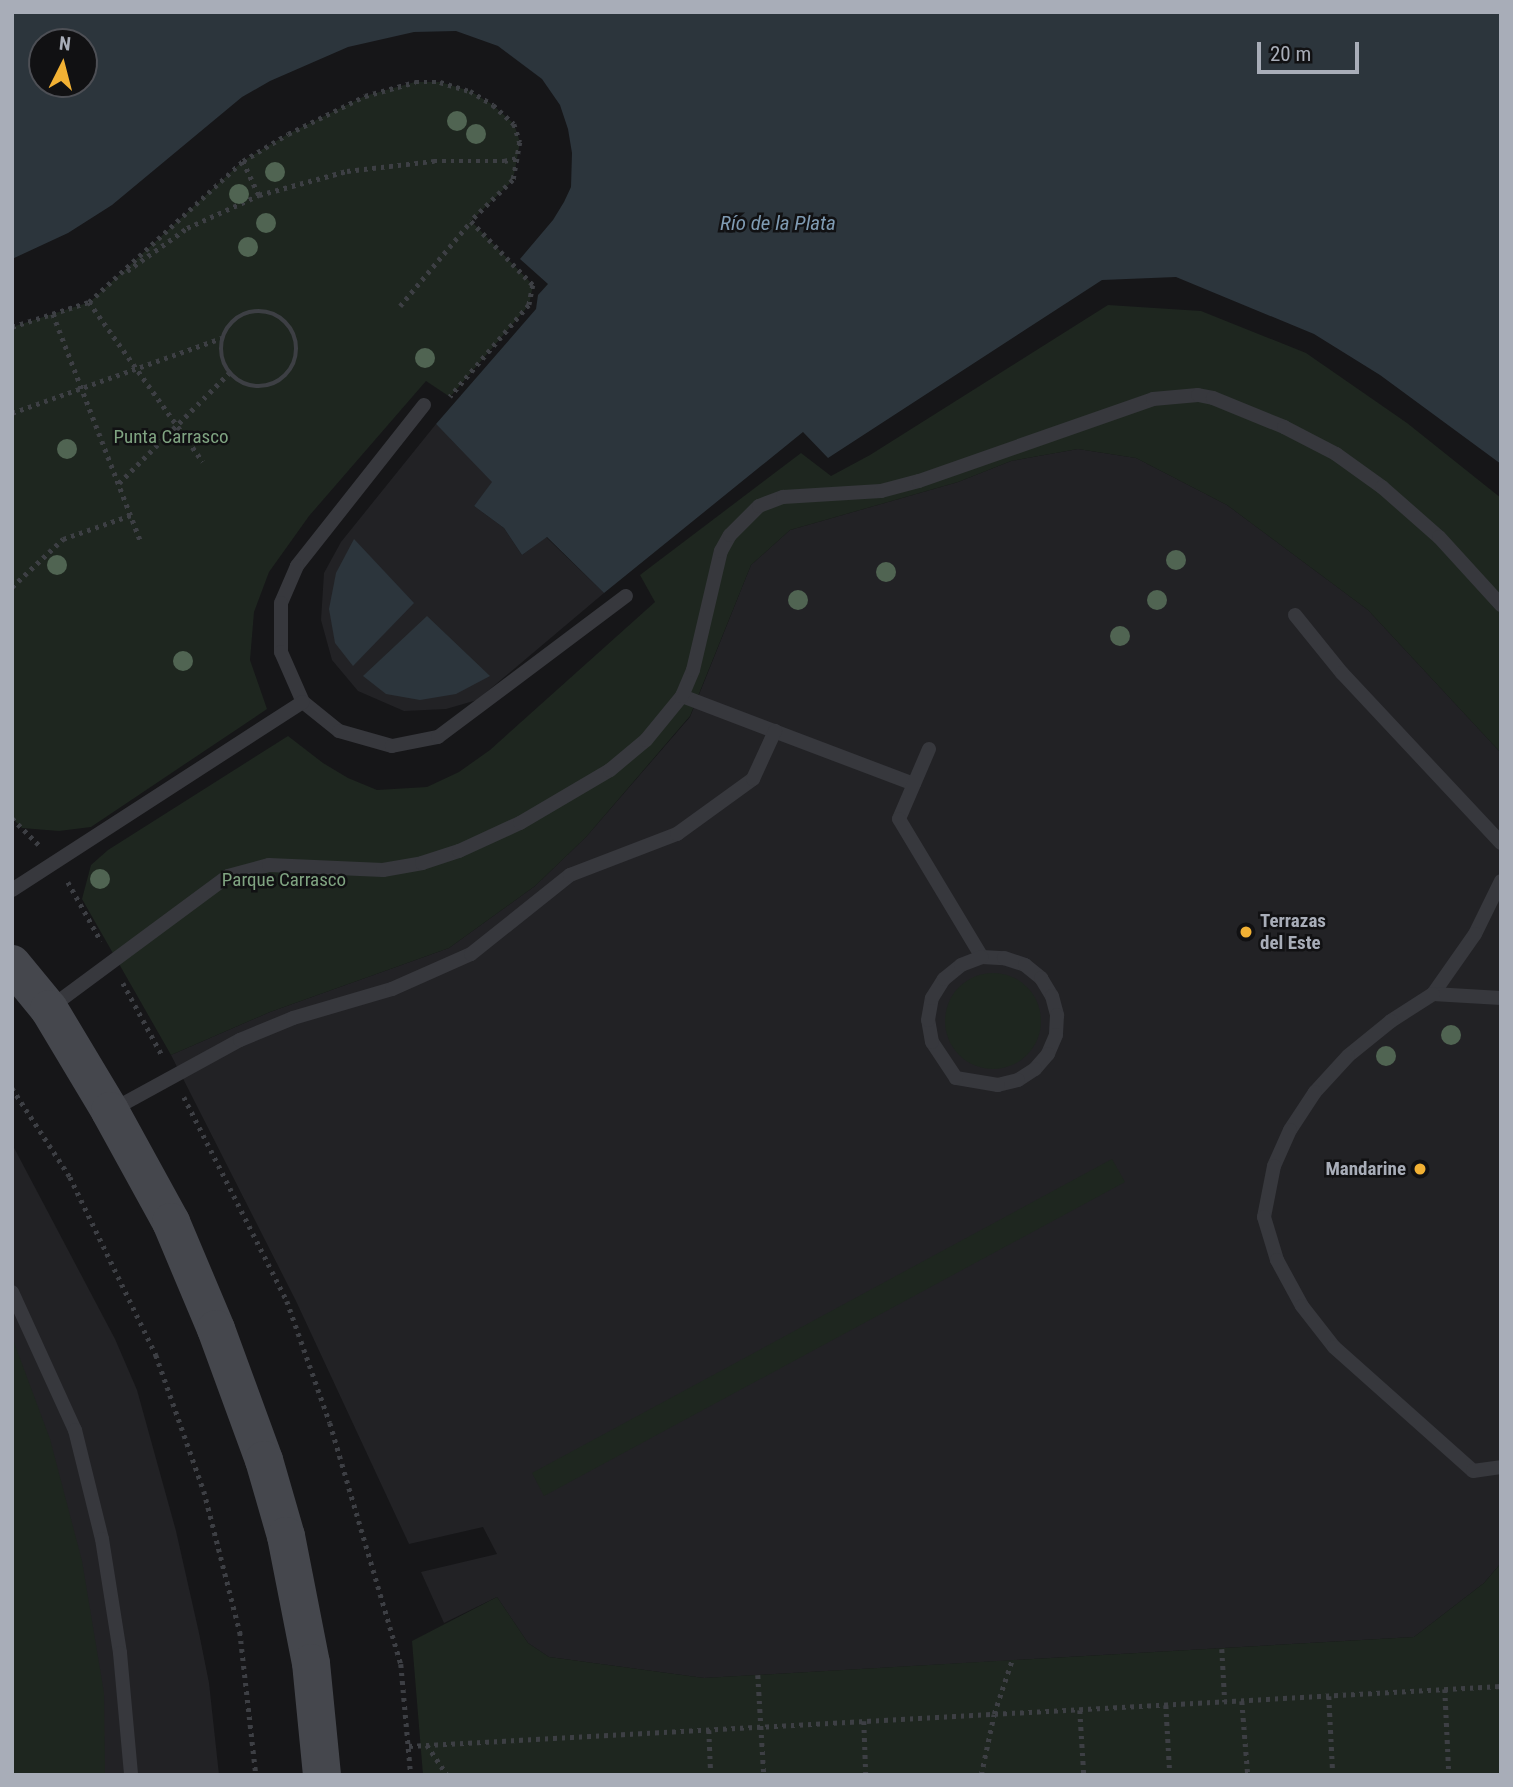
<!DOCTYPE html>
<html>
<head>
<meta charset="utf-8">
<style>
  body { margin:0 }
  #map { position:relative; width:1513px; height:1787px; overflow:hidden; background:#161618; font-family:"Roboto Condensed",sans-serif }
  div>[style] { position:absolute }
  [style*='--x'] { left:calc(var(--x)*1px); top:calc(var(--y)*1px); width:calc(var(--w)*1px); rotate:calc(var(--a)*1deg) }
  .built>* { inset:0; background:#222225 }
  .green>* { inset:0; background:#1e261f }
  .round { border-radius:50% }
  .water>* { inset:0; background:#2c353c }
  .path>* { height:4.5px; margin-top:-2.25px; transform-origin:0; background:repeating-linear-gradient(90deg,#3d3f44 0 3.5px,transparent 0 8.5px) }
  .path>.ring { margin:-2.25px; padding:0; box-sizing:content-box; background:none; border:4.5px solid #3d3f44; border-radius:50% }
  .lane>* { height:14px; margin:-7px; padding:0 7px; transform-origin:7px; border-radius:7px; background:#37383d }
  .secondary>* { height:38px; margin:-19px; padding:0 19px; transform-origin:19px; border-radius:19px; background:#45474d }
  .trees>* { width:20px; height:20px; margin:-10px; border-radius:50%; background:#506452 }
  .dots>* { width:19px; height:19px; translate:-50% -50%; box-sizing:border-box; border:4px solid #111113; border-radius:50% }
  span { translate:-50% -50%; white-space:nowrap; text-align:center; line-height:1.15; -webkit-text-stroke:5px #111113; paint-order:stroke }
  .park-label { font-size:19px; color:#7fa381 }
  .poi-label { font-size:19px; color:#a8adb8; font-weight:700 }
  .left { translate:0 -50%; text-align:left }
  .right { translate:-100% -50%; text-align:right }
  .water-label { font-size:21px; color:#7f9bb3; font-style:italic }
  .frame { position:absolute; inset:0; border:14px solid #a8adb8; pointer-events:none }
  .north { position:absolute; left:28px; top:28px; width:70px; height:70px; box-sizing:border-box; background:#111113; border:2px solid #4d4f55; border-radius:50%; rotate:6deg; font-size:19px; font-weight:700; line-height:28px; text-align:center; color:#a8adb8 }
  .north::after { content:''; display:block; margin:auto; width:24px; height:32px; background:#f2b134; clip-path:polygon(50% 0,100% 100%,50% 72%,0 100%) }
  .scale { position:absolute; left:1257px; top:42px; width:102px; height:32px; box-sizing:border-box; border:4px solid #a8adb8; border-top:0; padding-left:9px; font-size:21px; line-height:24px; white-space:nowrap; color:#a8adb8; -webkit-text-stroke:5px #111113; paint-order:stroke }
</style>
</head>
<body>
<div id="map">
  <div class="built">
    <i style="clip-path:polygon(436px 424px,493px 482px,474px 506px,504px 528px,522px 555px,546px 537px,604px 593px,477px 700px,446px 709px,404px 711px,358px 691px,332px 660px,321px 620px,324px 573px,341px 542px)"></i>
    <i style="clip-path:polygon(1078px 449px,1136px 458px,1227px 505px,1368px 610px,1501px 753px,1501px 1563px,1484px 1583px,1414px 1637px,758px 1675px,704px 1678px,549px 1657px,528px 1643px,497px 1597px,444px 1623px,421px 1572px,497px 1554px,483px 1527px,409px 1544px,296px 1301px,171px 1055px,270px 1012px,449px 948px,535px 886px,586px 837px,690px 717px,751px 565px,790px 530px,958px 482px,1011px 461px)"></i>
    <i style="clip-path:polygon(12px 1144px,115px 1339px,137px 1390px,176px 1531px,199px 1633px,209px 1683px,219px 1775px,12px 1775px)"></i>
  </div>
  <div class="green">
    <i style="clip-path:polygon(415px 82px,440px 82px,470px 91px,493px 105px,514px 124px,520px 142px,513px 180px,471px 221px,533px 285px,529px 305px,450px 397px,426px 381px,309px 516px,269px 572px,254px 612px,250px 660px,267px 709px,91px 827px,59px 831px,22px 828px,12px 818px,12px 327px,90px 302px,243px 161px,288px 134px,365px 96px)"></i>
    <i style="clip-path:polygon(1108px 305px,1201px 311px,1306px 353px,1407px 423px,1501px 498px,1501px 753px,1368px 610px,1227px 505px,1136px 458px,1078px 449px,1011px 461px,958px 482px,790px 530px,751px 565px,690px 716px,586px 837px,535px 886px,449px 948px,270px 1012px,171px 1055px,82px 899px,91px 865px,108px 850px,288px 736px,323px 763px,348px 778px,377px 790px,427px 787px,459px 772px,490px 750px,655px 602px,640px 575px,801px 453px,831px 476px,870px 455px)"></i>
    <i class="round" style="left:945px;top:973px;width:96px;height:96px"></i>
    <i style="clip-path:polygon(1112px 1159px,1125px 1182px,544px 1496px,532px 1473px)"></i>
    <i style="clip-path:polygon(12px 1337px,50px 1439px,82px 1561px,104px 1693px,105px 1775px,12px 1775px)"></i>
    <i style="clip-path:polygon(1501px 1563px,1501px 1775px,423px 1775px,412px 1641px,497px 1597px,528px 1643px,549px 1657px,704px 1678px,1414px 1637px,1484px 1583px)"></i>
  </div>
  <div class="water">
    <i style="clip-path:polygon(evenodd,12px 12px,1501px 12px,1501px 464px,1380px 375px,1314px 334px,1176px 277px,1102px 280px,828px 458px,803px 432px,604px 593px,547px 537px,522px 555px,504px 528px,474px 506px,492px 482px,436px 424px,536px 309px,538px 295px,548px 284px,520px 259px,553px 220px,564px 202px,571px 187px,572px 153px,568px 129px,560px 105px,542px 79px,498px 46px,456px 31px,414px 32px,348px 47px,270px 81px,242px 97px,112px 205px,68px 233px,12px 259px,12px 12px,42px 42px,84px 42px,84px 84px,42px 84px,42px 42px)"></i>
    <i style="clip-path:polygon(354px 539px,414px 603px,353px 666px,335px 643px,329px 609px,336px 573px)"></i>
    <i style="clip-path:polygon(427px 616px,490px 676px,456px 694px,420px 700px,386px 694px,363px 676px)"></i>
  </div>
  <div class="path">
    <i style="--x:243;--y:161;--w:38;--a:65"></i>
    <i style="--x:127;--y:271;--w:74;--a:-35.6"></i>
    <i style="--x:187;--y:228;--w:79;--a:-24.6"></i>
    <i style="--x:259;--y:195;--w:91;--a:-15.3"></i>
    <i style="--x:347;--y:171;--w:88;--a:-6.6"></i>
    <i style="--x:434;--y:161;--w:70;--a:0"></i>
    <i style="--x:504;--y:161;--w:13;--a:-13"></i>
    <i style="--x:89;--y:302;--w:196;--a:54.5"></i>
    <i style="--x:400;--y:306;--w:111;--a:-50.1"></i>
    <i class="ring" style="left:221px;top:311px;width:71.5px;height:71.5px"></i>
    <i style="--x:53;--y:314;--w:244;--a:68.9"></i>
    <i style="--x:12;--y:327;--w:81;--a:-18"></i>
    <i style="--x:89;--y:302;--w:209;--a:-42.5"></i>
    <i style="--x:243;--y:161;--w:52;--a:-31"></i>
    <i style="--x:288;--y:134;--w:86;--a:-26.3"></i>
    <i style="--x:365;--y:96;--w:52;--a:-15.6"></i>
    <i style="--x:415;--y:82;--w:25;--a:0"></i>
    <i style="--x:440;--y:82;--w:31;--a:17"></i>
    <i style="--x:470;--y:91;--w:27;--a:31"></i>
    <i style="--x:493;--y:105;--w:28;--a:42"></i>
    <i style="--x:514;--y:124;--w:19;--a:72"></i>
    <i style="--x:520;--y:142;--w:39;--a:100"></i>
    <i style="--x:513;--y:180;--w:59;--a:135.7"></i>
    <i style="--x:471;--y:221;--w:89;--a:45.9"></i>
    <i style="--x:533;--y:285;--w:20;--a:101"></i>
    <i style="--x:529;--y:305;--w:121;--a:130.7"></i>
    <i style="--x:12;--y:413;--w:223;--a:-19.7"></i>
    <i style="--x:119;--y:483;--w:156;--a:-45"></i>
    <i style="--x:12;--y:587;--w:70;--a:-43.3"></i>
    <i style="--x:63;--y:539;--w:72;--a:-19.4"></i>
    <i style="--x:12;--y:818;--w:38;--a:45"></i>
    <i style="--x:68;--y:882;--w:68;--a:60.8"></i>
    <i style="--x:123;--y:983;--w:82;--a:61.6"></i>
    <i style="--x:12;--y:1088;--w:106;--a:56.9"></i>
    <i style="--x:70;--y:1177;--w:198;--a:64.2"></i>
    <i style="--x:156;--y:1355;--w:144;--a:70.6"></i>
    <i style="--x:204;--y:1491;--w:146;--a:75.7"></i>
    <i style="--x:240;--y:1632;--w:144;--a:83.6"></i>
    <i style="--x:184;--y:1097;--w:229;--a:63.2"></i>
    <i style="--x:287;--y:1301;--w:129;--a:70.6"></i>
    <i style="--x:330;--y:1423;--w:251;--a:73.6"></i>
    <i style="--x:401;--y:1664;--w:111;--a:84.9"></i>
    <i style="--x:1222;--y:1649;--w:53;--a:86.8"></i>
    <i style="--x:758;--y:1675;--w:100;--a:86.6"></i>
    <i style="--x:1445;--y:1689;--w:86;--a:87.3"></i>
    <i style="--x:1329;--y:1696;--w:79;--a:87.1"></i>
    <i style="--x:1242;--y:1701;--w:74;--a:85.4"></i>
    <i style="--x:1166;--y:1705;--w:70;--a:86.7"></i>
    <i style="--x:1080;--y:1710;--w:65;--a:86.5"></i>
    <i style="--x:864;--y:1721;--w:54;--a:87.9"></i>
    <i style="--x:709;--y:1730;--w:45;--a:87.5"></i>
    <i style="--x:427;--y:1745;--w:36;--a:56"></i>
    <i style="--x:409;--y:1746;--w:1094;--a:-3.14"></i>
    <i style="--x:981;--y:1775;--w:62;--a:-78"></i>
    <i style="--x:994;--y:1714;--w:57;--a:-71.6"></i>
  </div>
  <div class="lane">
    <i style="--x:424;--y:405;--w:205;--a:128.3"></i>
    <i style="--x:297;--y:566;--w:40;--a:113.4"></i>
    <i style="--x:281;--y:603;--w:49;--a:90"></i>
    <i style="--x:281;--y:652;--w:55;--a:66.3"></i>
    <i style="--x:303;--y:702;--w:46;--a:38.9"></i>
    <i style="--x:339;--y:731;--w:55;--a:15.8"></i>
    <i style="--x:392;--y:746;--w:47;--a:-11.1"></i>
    <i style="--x:438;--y:737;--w:235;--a:-36.9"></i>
    <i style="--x:1295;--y:615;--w:75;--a:51"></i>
    <i style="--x:1342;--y:673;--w:233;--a:46.9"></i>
    <i style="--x:682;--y:696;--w:248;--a:20.8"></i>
    <i style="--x:929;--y:749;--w:76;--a:113.2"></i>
    <i style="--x:899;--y:819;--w:161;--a:59"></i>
    <i style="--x:1501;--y:881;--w:59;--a:116.1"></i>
    <i style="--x:1475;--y:934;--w:73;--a:125"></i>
    <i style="--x:1433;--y:994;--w:68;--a:3.4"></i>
    <i style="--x:12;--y:890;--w:346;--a:-32.9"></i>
    <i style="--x:982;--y:957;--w:22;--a:3"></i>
    <i style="--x:1004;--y:958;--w:22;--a:18"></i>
    <i style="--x:1025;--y:965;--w:21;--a:39"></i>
    <i style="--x:1041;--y:978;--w:21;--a:59"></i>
    <i style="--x:1052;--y:996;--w:20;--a:75"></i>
    <i style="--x:1057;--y:1015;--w:20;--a:93"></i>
    <i style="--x:1056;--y:1035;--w:21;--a:113"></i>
    <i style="--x:1048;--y:1054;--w:20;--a:131"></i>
    <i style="--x:1035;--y:1069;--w:20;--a:147"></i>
    <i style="--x:1018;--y:1080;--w:21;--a:166"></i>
    <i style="--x:998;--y:1085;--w:43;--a:-170.5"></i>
    <i style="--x:956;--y:1078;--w:43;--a:-123.7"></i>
    <i style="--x:932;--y:1042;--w:22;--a:-100"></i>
    <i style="--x:928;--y:1020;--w:22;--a:-80"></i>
    <i style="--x:932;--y:998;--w:22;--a:-58"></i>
    <i style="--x:944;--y:979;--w:22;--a:-39"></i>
    <i style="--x:961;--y:965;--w:22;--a:-21"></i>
    <i style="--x:1433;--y:994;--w:50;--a:147.3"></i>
    <i style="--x:1391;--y:1021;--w:55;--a:140.9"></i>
    <i style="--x:1348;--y:1056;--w:49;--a:132.5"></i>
    <i style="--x:1315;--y:1092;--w:45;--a:123.3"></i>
    <i style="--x:1290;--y:1130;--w:39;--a:114"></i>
    <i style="--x:1274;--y:1166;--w:52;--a:101.1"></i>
    <i style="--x:1264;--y:1217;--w:45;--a:73.2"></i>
    <i style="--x:1277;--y:1260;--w:52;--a:61.5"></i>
    <i style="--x:1302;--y:1306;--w:52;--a:52"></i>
    <i style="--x:1334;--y:1347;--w:186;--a:41.7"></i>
    <i style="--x:1473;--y:1471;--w:28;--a:-8"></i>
    <i style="--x:51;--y:1007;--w:220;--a:-36.5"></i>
    <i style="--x:228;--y:876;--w:42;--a:-15"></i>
    <i style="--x:269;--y:865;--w:114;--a:2.5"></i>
    <i style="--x:383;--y:870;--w:40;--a:-10"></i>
    <i style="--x:422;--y:863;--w:39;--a:-18"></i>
    <i style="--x:459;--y:851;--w:67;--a:-24.7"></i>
    <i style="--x:520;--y:823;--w:104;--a:-30.5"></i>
    <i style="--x:610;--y:770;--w:47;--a:-39.8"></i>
    <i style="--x:646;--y:740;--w:57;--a:-50.7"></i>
    <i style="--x:682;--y:696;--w:28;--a:-67"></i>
    <i style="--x:693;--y:670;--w:122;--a:-76.8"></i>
    <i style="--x:721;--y:551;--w:18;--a:-61"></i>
    <i style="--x:730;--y:535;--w:41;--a:-45"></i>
    <i style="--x:759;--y:506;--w:26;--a:-21"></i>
    <i style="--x:783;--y:497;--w:98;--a:-3.5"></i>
    <i style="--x:881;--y:491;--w:39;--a:-15"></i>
    <i style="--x:919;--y:481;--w:248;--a:-19.3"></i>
    <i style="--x:1153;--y:399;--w:45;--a:-5.1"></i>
    <i style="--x:1198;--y:395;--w:15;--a:11"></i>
    <i style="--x:1213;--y:398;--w:77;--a:22.2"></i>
    <i style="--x:1284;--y:427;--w:59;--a:27.4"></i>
    <i style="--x:1336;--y:454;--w:57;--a:35.7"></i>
    <i style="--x:1382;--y:487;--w:76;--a:41.3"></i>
    <i style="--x:1439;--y:537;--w:92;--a:47.6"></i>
    <i style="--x:112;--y:1110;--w:146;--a:-28.7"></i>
    <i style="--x:240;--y:1040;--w:57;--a:-22.5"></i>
    <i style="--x:293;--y:1018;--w:103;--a:-16.3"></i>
    <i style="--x:392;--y:989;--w:86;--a:-23.9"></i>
    <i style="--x:471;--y:954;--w:127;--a:-38.6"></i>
    <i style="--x:570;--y:875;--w:115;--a:-21"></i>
    <i style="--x:677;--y:834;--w:94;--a:-35.9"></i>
    <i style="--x:753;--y:779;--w:53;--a:-65.4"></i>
    <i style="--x:12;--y:1292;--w:152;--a:65.5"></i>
    <i style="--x:75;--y:1430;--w:112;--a:76.1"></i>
    <i style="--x:102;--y:1539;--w:115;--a:81"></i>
    <i style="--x:120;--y:1653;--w:122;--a:84.8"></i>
  </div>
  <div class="secondary">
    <i style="--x:12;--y:964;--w:58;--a:50.6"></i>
    <i style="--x:49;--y:1009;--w:119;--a:59.1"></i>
    <i style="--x:110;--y:1111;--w:127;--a:61.2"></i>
    <i style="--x:171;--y:1222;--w:116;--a:67.2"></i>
    <i style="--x:216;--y:1329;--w:140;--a:69.9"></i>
    <i style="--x:264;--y:1460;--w:79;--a:73.9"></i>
    <i style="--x:286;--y:1536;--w:129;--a:78.9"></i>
    <i style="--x:311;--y:1663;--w:113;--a:84.4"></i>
  </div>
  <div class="trees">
    <i style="left:457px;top:121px"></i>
    <i style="left:476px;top:134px"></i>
    <i style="left:275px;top:172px"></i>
    <i style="left:239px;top:194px"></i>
    <i style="left:266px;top:223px"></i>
    <i style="left:248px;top:247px"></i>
    <i style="left:425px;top:358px"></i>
    <i style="left:67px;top:449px"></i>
    <i style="left:1176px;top:560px"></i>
    <i style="left:57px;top:565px"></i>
    <i style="left:886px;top:572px"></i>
    <i style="left:798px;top:600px"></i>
    <i style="left:1157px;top:600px"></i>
    <i style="left:1120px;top:636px"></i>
    <i style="left:183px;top:661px"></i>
    <i style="left:100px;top:879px"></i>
    <i style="left:1451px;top:1035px"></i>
    <i style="left:1386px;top:1056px"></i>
  </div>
  <div class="dots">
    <i style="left:1246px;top:932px;background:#f2b134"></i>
    <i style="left:1420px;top:1169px;background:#f2b134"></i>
  </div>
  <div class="park-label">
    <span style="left:171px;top:437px">Punta Carrasco</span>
    <span style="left:284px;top:880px">Parque Carrasco</span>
  </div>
  <div class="poi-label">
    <span class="left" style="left:1260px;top:932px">Terrazas<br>del Este</span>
    <span class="right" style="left:1406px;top:1169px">Mandarine</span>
  </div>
  <div class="water-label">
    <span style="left:778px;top:223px">Río de la Plata</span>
  </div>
  <div class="frame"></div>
  <div class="north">N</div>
  <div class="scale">20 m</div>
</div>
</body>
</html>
